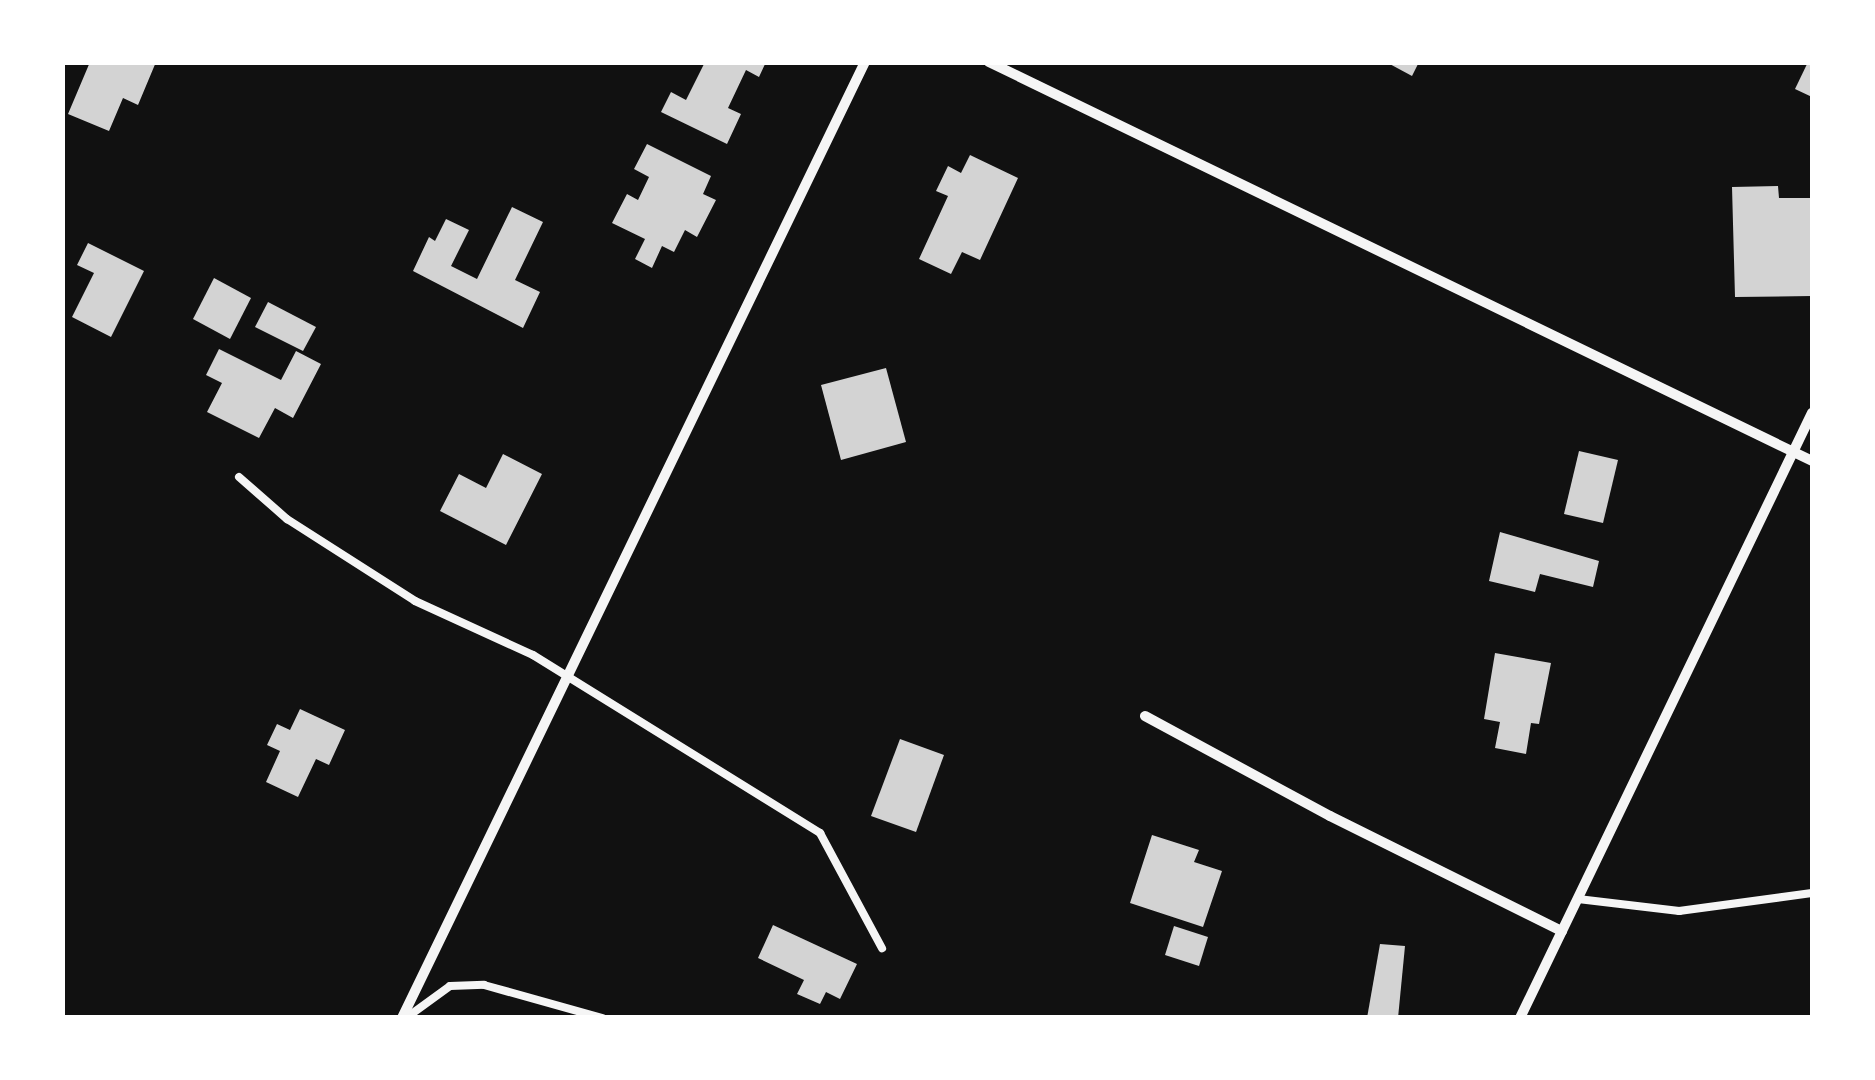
<!DOCTYPE html>
<html>
<head>
<meta charset="utf-8">
<style>
  body { margin:0 }
  #map { position:relative; width:1875px; height:1080px; overflow:hidden; background:#111; font-family:Inter,sans-serif }
  div>[style] { position:absolute }
  [style*='--x'] { left:calc(var(--x)*1px); top:calc(var(--y)*1px); width:calc(var(--w)*1px); rotate:calc(var(--a)*1deg) }
  .building>* { inset:0; background:#d3d3d3 }
  .service>* { height:8px; margin:-4px; padding:0 4px; transform-origin:4px; border-radius:4px; background:#f5f5f5 }
  .minor>* { height:10px; margin:-5px; padding:0 5px; transform-origin:5px; border-radius:5px; background:#f5f5f5 }
  span { translate:-50% -50%; white-space:nowrap; text-align:center; line-height:1.15; -webkit-text-stroke:9px #fff; paint-order:stroke }
  .frame { position:absolute; inset:0; border:65px solid #fff; pointer-events:none }
</style>
</head>
<body>
<div id="map">
  <div class="building">
    <i style="clip-path:polygon(90px 62px,156px 62px,138px 105px,123px 98px,109px 131px,68px 114px)"></i>
    <i style="clip-path:polygon(705px 62px,766px 62px,759px 77px,746px 70px,728px 108px,741px 114px,727px 144px,661px 112px,671px 92px,686px 100px)"></i>
    <i style="clip-path:polygon(1386px 62px,1419px 62px,1412px 76px)"></i>
    <i style="clip-path:polygon(1808px 62px,1812px 62px,1812px 97px,1795px 89px)"></i>
    <i style="clip-path:polygon(647px 144px,711px 176px,703px 194px,716px 200px,697px 237px,685px 230px,674px 252px,662px 246px,652px 268px,635px 259px,645px 239px,612px 223px,627px 194px,638px 200px,649px 177px,634px 169px)"></i>
    <i style="clip-path:polygon(970px 155px,1018px 178px,980px 260px,962px 252px,951px 274px,919px 259px,948px 196px,936px 191px,948px 166px,961px 173px)"></i>
    <i style="clip-path:polygon(1778px 186px,1779px 198px,1811px 198px,1812px 296px,1735px 297px,1732px 187px)"></i>
    <i style="clip-path:polygon(512px 207px,543px 222px,515px 280px,540px 292px,523px 328px,413px 271px,429px 237px,435px 241px,446px 219px,469px 230px,451px 266px,477px 279px)"></i>
    <i style="clip-path:polygon(88px 243px,144px 271px,111px 337px,72px 317px,94px 273px,77px 265px)"></i>
    <i style="clip-path:polygon(214px 278px,251px 298px,230px 339px,193px 319px)"></i>
    <i style="clip-path:polygon(268px 302px,316px 327px,303px 351px,255px 327px)"></i>
    <i style="clip-path:polygon(219px 349px,281px 380px,296px 351px,321px 364px,293px 418px,275px 408px,259px 438px,207px 412px,222px 383px,206px 375px)"></i>
    <i style="clip-path:polygon(886px 368px,906px 442px,841px 460px,821px 385px)"></i>
    <i style="clip-path:polygon(1579px 451px,1618px 460px,1603px 523px,1564px 514px)"></i>
    <i style="clip-path:polygon(503px 454px,542px 474px,506px 545px,440px 511px,459px 474px,486px 488px)"></i>
    <i style="clip-path:polygon(1500px 532px,1599px 561px,1593px 587px,1540px 574px,1535px 592px,1489px 581px)"></i>
    <i style="clip-path:polygon(1495px 653px,1551px 663px,1539px 724px,1531px 723px,1526px 754px,1495px 748px,1500px 722px,1484px 719px)"></i>
    <i style="clip-path:polygon(300px 709px,345px 730px,329px 765px,316px 759px,298px 797px,266px 782px,280px 751px,267px 745px,277px 724px,290px 730px)"></i>
    <i style="clip-path:polygon(900px 739px,944px 755px,916px 832px,871px 816px)"></i>
    <i style="clip-path:polygon(1152px 835px,1199px 850px,1194px 862px,1222px 871px,1203px 927px,1130px 903px)"></i>
    <i style="clip-path:polygon(773px 925px,857px 964px,840px 999px,826px 992px,820px 1004px,797px 994px,804px 980px,758px 958px)"></i>
    <i style="clip-path:polygon(1174px 926px,1208px 937px,1199px 966px,1165px 955px)"></i>
    <i style="clip-path:polygon(1380px 944px,1405px 946px,1398px 1018px,1367px 1018px)"></i>
  </div>
  <div class="service">
    <i style="--x:239;--y:477;--w:64;--a:41.2"></i>
    <i style="--x:287;--y:519;--w:152;--a:32.6"></i>
    <i style="--x:415;--y:601;--w:130;--a:24.6"></i>
    <i style="--x:533;--y:655;--w:338;--a:31.8"></i>
    <i style="--x:820;--y:833;--w:131;--a:61.7"></i>
    <i style="--x:1578;--y:899;--w:102;--a:6.8"></i>
    <i style="--x:1679;--y:911;--w:134;--a:-7.7"></i>
    <i style="--x:406;--y:1018;--w:54;--a:-36"></i>
    <i style="--x:450;--y:986;--w:34;--a:-2"></i>
    <i style="--x:484;--y:985;--w:123;--a:15.6"></i>
  </div>
  <div class="minor">
    <i style="--x:989;--y:62;--w:915;--a:25.86"></i>
    <i style="--x:1145;--y:716;--w:210;--a:28.4"></i>
    <i style="--x:1330;--y:816;--w:259;--a:26.4"></i>
    <i style="--x:402;--y:1018;--w:1062;--a:-64.16"></i>
    <i style="--x:1520;--y:1018;--w:672;--a:-64.24"></i>
  </div>
  <div class="frame"></div>
</div>
</body>
</html>
